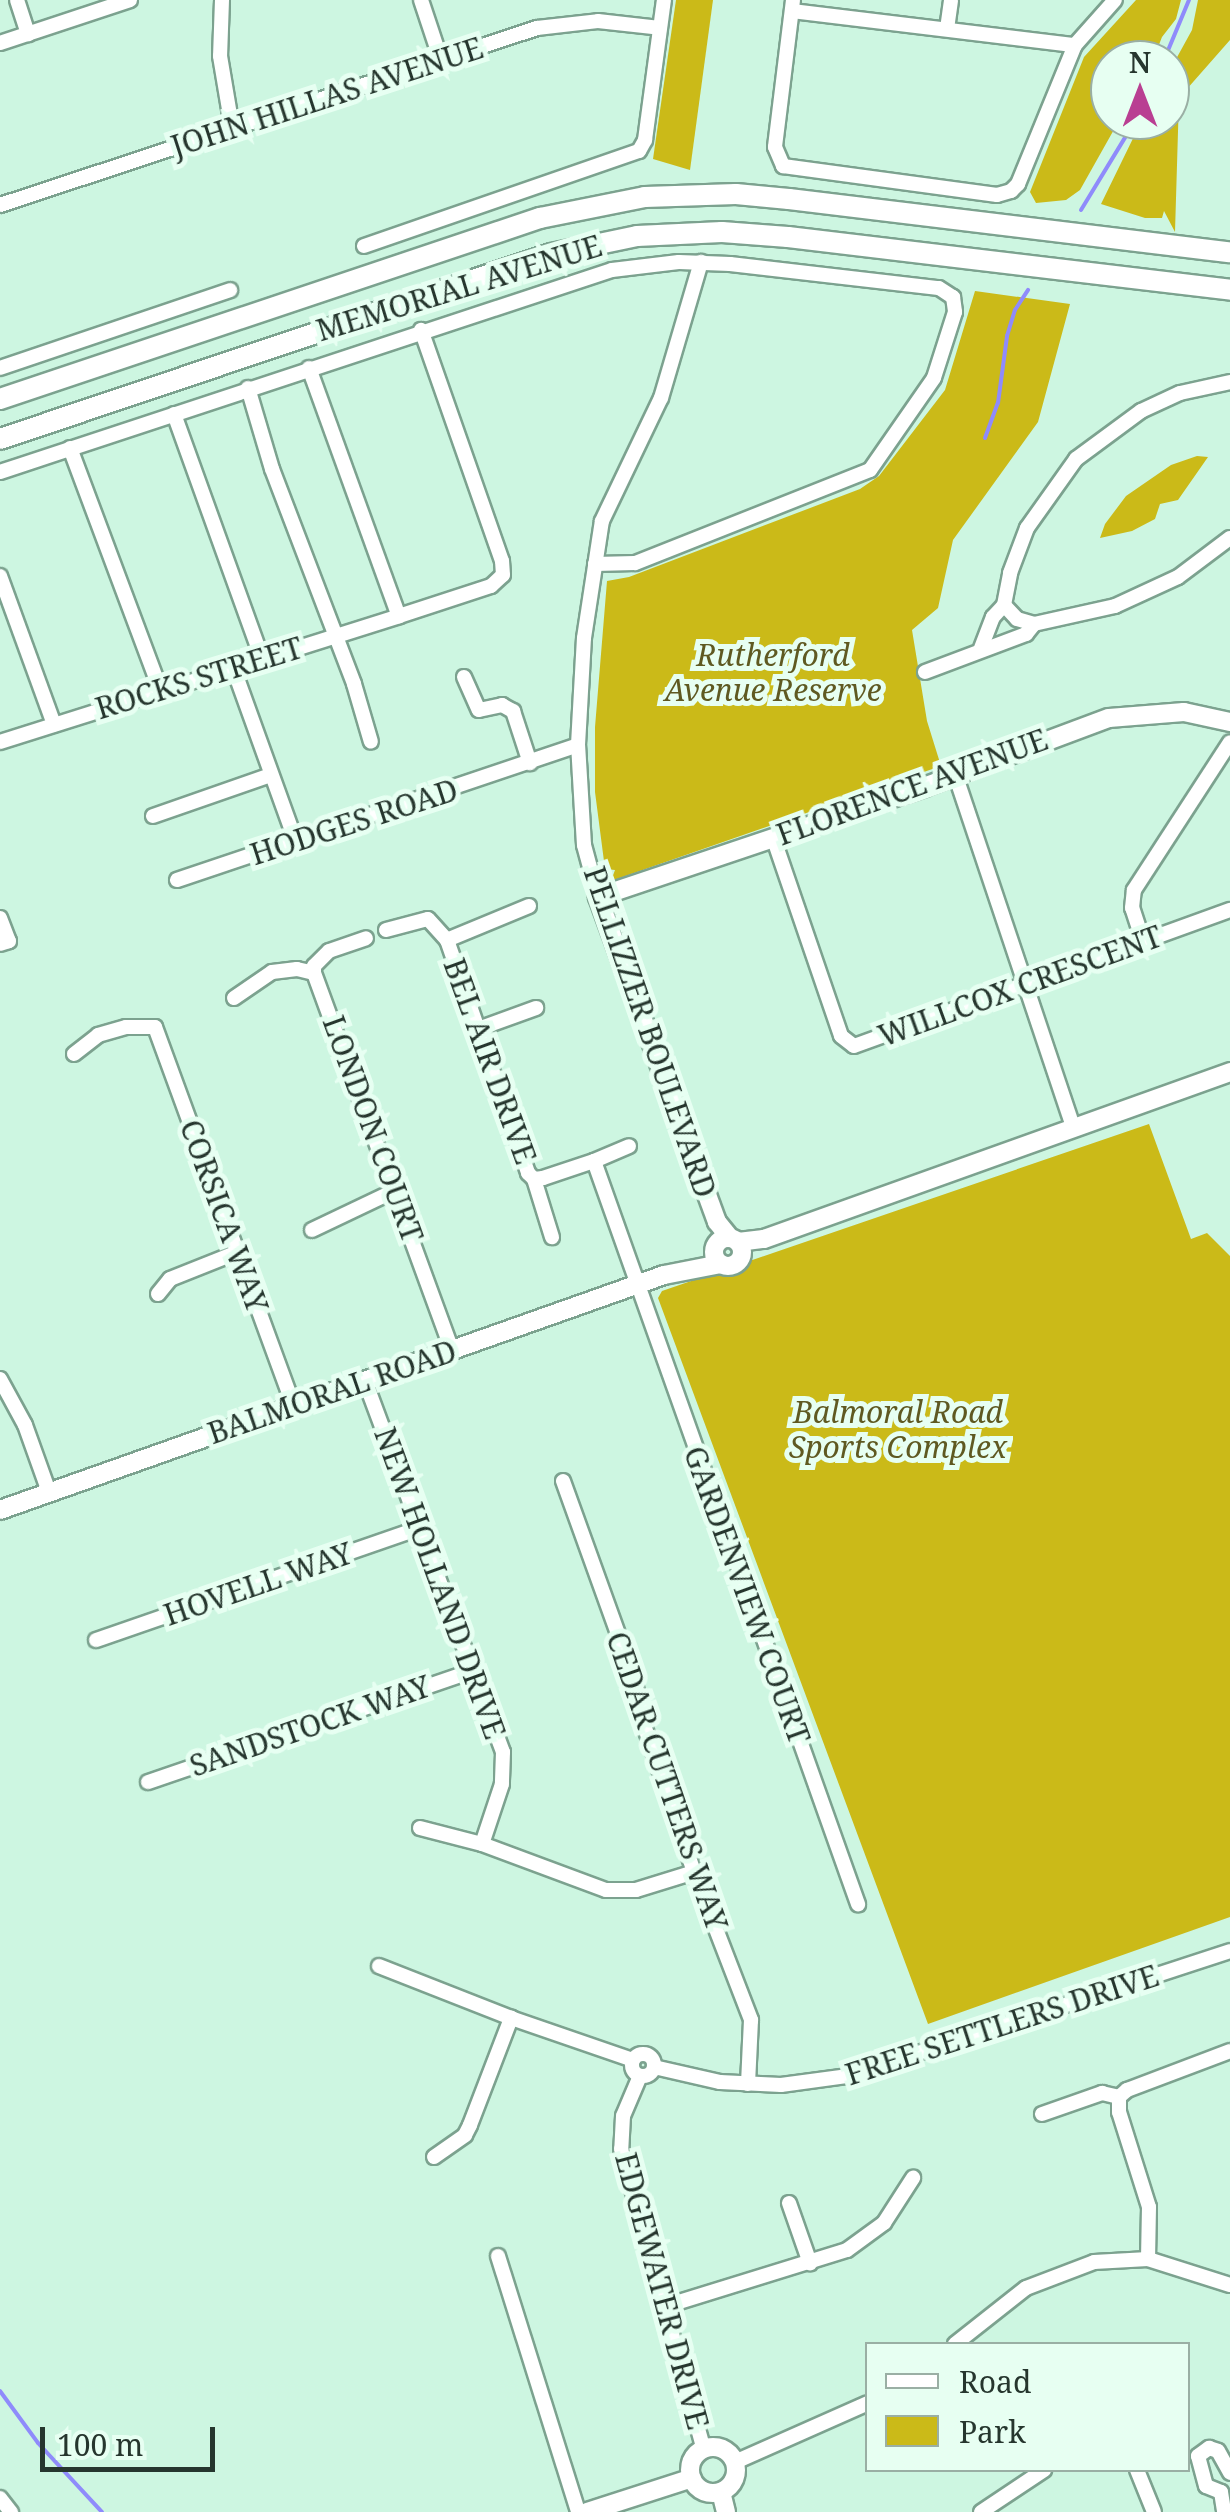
<!DOCTYPE html>
<html>
<head>
<meta charset="utf-8">
<style>
  body { margin:0 }
  #map { position:relative; width:1230px; height:2512px; overflow:hidden; background:#cdf6e1; font-family:"Noto Serif",serif }
  div>[style] { position:absolute }
  [style*='--x'] { left:calc(var(--x)*1px); top:calc(var(--y)*1px); width:calc(var(--w)*1px); rotate:calc(var(--a)*1deg) }
  .green>* { inset:0; background:#cbba18 }
  .stream>* { height:4px; margin:-2px; padding:0 2px; transform-origin:2px; border-radius:2px; background:#8f8bfb }
  .roads { filter:drop-shadow(2px 0 #7ca28f) drop-shadow(-2px 0 #7ca28f) drop-shadow(0 2px #7ca28f) drop-shadow(0 -2px #7ca28f) }
  .minor>* { height:14px; margin:-7px; padding:0 7px; transform-origin:7px; border-radius:7px; background:#fff }
  .minor>.ring { margin:-7px; padding:0; box-sizing:content-box; background:none; border:14px solid #fff; border-radius:50% }
  .tertiary>* { height:18px; margin:-9px; padding:0 9px; transform-origin:9px; border-radius:9px; background:#fff }
  .tertiary>.ring { margin:-9px; padding:0; box-sizing:content-box; background:none; border:18px solid #fff; border-radius:50% }
  .primary>* { height:20px; margin:-10px; padding:0 10px; transform-origin:10px; border-radius:10px; background:#fff }
  span { translate:-50% -50%; white-space:nowrap; text-align:center; line-height:1.15; -webkit-text-stroke:10px #e7fff2; paint-order:stroke }
  .street-label { font-size:30px; color:#26362e }
  .park-label { font-size:30px; color:#5f5921; font-style:italic }
  .legend { position:absolute; left:865px; top:2342px; width:325px; height:130px; box-sizing:border-box; background:#e7fff2; border:2px solid #9aafa4; margin:0; padding:12px 18px; list-style:none; font-size:30px; color:#26362e }
  .legend li { display:flex; align-items:center; gap:20px; height:50px }
  .legend b { width:50px; border:2px solid #9aafa4 }
  .north { position:absolute; left:1090px; top:40px; width:100px; height:100px; box-sizing:border-box; background:#e7fff2; border:2px solid #9aafa4; border-radius:50%; rotate:0deg; font-size:28px; font-weight:700; line-height:40px; text-align:center; color:#26362e }
  .north::after { content:''; display:block; margin:auto; width:35px; height:45px; background:#b93f92; clip-path:polygon(50% 0,100% 100%,50% 72%,0 100%) }
  .scale { position:absolute; left:40px; top:2427px; width:175px; height:45px; box-sizing:border-box; border:5px solid #26362e; border-top:0; padding-left:12px; font-size:30px; line-height:35px; white-space:nowrap; color:#26362e; -webkit-text-stroke:8px #e7fff2; paint-order:stroke }
</style>
</head>
<body>
<div id="map">
  <div class="green">
    <i style="clip-path:polygon(676px 0,713px 0,690px 170px,653px 159px)"></i>
    <i style="clip-path:polygon(1136px 0,1181px 0,1176px 19px,1162px 37px,1153px 60px,1110px 60px,1110px 120px,1116px 120px,1116px 126px,1080px 190px,1066px 200px,1036px 203px,1030px 192px,1084px 57px)"></i>
    <i style="clip-path:polygon(1198px 0,1230px 0,1230px 40px,1179px 98px,1175px 232px,1164px 211px,1162px 218px,1145px 218px,1101px 204px,1142px 120px,1170px 120px,1170px 70px,1192px 30px)"></i>
    <i style="clip-path:polygon(975px 291px,1070px 304px,1038px 422px,953px 540px,938px 608px,912px 630px,927px 721px,941px 766px,611px 881px,615px 870px,605px 869px,595px 792px,595px 727px,607px 581px,629px 577px,860px 489px,879px 476px,945px 390px)"></i>
    <i style="clip-path:polygon(1197px 456px,1208px 457px,1178px 500px,1160px 504px,1155px 519px,1132px 531px,1100px 538px,1105px 524px,1126px 496px,1171px 465px)"></i>
    <i style="clip-path:polygon(1149px 1124px,1191px 1239px,1207px 1233px,1230px 1256px,1230px 1917px,928px 2024px,658px 1298px,662px 1291px)"></i>
  </div>
  <div class="stream">
    <i style="--x:1164;--y:60;--w:65;--a:-67.4"></i>
    <i style="--x:1081;--y:210;--w:87;--a:-58.7"></i>
    <i style="--x:1126;--y:136;--w:16;--a:-86"></i>
    <i style="--x:985;--y:438;--w:37;--a:-70"></i>
    <i style="--x:998;--y:403;--w:68;--a:-82.3"></i>
    <i style="--x:1007;--y:336;--w:27;--a:-73"></i>
    <i style="--x:1015;--y:310;--w:24;--a:-57"></i>
    <i style="--x:0;--y:2391;--w:64;--a:53.8"></i>
    <i style="--x:38;--y:2443;--w:94;--a:47.2"></i>
  </div>
  <div class="roads">
    <div class="minor">
      <i style="--x:17;--y:0;--w:36;--a:72"></i>
      <i style="--x:222;--y:0;--w:56;--a:92"></i>
      <i style="--x:220;--y:56;--w:72;--a:80.4"></i>
      <i style="--x:421;--y:0;--w:63;--a:71.6"></i>
      <i style="--x:793;--y:0;--w:148;--a:97"></i>
      <i style="--x:775;--y:147;--w:21;--a:67"></i>
      <i style="--x:783;--y:166;--w:216;--a:7.7"></i>
      <i style="--x:997;--y:195;--w:15;--a:-16"></i>
      <i style="--x:1011;--y:191;--w:10;--a:-45"></i>
      <i style="--x:1018;--y:184;--w:150;--a:-67.7"></i>
      <i style="--x:1075;--y:45;--w:60;--a:-48.4"></i>
      <i style="--x:792;--y:11;--w:285;--a:6.9"></i>
      <i style="--x:947;--y:29;--w:29;--a:-82"></i>
      <i style="--x:0;--y:43;--w:137;--a:-18.3"></i>
      <i style="--x:0;--y:205;--w:565;--a:-18.24"></i>
      <i style="--x:537;--y:28;--w:61;--a:-6.5"></i>
      <i style="--x:598;--y:21;--w:62;--a:6.4"></i>
      <i style="--x:364;--y:246;--w:291;--a:-19.1"></i>
      <i style="--x:639;--y:151;--w:13;--a:-61"></i>
      <i style="--x:645;--y:140;--w:141;--a:-82.3"></i>
      <i style="--x:0;--y:368;--w:243;--a:-18.7"></i>
      <i style="--x:309;--y:368;--w:264;--a:70.1"></i>
      <i style="--x:399;--y:616;--w:97;--a:-18.1"></i>
      <i style="--x:491;--y:586;--w:16;--a:-43"></i>
      <i style="--x:503;--y:575;--w:14;--a:-94"></i>
      <i style="--x:502;--y:561;--w:245;--a:-109.3"></i>
      <i style="--x:248;--y:388;--w:84;--a:73.5"></i>
      <i style="--x:272;--y:469;--w:230;--a:69.1"></i>
      <i style="--x:354;--y:684;--w:60;--a:73.7"></i>
      <i style="--x:174;--y:414;--w:259;--a:70.2"></i>
      <i style="--x:70;--y:448;--w:257;--a:69.5"></i>
      <i style="--x:0;--y:472;--w:644;--a:-18.27"></i>
      <i style="--x:612;--y:270;--w:67;--a:-6.8"></i>
      <i style="--x:679;--y:262;--w:51;--a:2.2"></i>
      <i style="--x:730;--y:264;--w:210;--a:6.6"></i>
      <i style="--x:939;--y:288;--w:17;--a:33"></i>
      <i style="--x:953;--y:297;--w:15;--a:82"></i>
      <i style="--x:955;--y:312;--w:69;--a:107.7"></i>
      <i style="--x:934;--y:378;--w:112;--a:124.8"></i>
      <i style="--x:870;--y:470;--w:253;--a:158.4"></i>
      <i style="--x:635;--y:563;--w:40;--a:178.6"></i>
      <i style="--x:0;--y:576;--w:158;--a:70"></i>
      <i style="--x:1004;--y:605;--w:19;--a:47"></i>
      <i style="--x:1017;--y:619;--w:18;--a:16"></i>
      <i style="--x:1034;--y:624;--w:83;--a:-12.5"></i>
      <i style="--x:1115;--y:606;--w:69;--a:-24.7"></i>
      <i style="--x:1178;--y:577;--w:65;--a:-36.9"></i>
      <i style="--x:981;--y:648;--w:33;--a:-69"></i>
      <i style="--x:993;--y:617;--w:16;--a:-47"></i>
      <i style="--x:1004;--y:605;--w:33;--a:-79"></i>
      <i style="--x:1010;--y:573;--w:48;--a:-69.3"></i>
      <i style="--x:1027;--y:528;--w:85;--a:-54.6"></i>
      <i style="--x:1076;--y:459;--w:81;--a:-36.4"></i>
      <i style="--x:1141;--y:411;--w:43;--a:-24.8"></i>
      <i style="--x:1180;--y:393;--w:51;--a:-12.4"></i>
      <i style="--x:233;--y:667;--w:186;--a:70.2"></i>
      <i style="--x:925;--y:672;--w:108;--a:-20.6"></i>
      <i style="--x:1026;--y:634;--w:13;--a:-51"></i>
      <i style="--x:464;--y:677;--w:36;--a:66"></i>
      <i style="--x:479;--y:710;--w:24;--a:-12"></i>
      <i style="--x:502;--y:705;--w:13;--a:29"></i>
      <i style="--x:513;--y:711;--w:55;--a:71.9"></i>
      <i style="--x:0;--y:742;--w:418;--a:-17.5"></i>
      <i style="--x:955;--y:774;--w:374;--a:71.5"></i>
      <i style="--x:153;--y:816;--w:125;--a:-19.2"></i>
      <i style="--x:773;--y:837;--w:210;--a:71.1"></i>
      <i style="--x:841;--y:1036;--w:16;--a:38"></i>
      <i style="--x:854;--y:1046;--w:400;--a:-19.9"></i>
      <i style="--x:177;--y:880;--w:423;--a:-18.6"></i>
      <i style="--x:598;--y:897;--w:54;--a:-105.1"></i>
      <i style="--x:584;--y:845;--w:100;--a:-93.4"></i>
      <i style="--x:578;--y:745;--w:107;--a:-86.8"></i>
      <i style="--x:584;--y:638;--w:118;--a:-81.3"></i>
      <i style="--x:602;--y:521;--w:136;--a:-64.4"></i>
      <i style="--x:661;--y:398;--w:142;--a:-73.6"></i>
      <i style="--x:529;--y:906;--w:89;--a:157.5"></i>
      <i style="--x:447;--y:940;--w:247;--a:70.8"></i>
      <i style="--x:528;--y:1173;--w:8;--a:45"></i>
      <i style="--x:534;--y:1179;--w:9;--a:-6"></i>
      <i style="--x:543;--y:1178;--w:54;--a:-18.4"></i>
      <i style="--x:594;--y:1161;--w:789;--a:70.44"></i>
      <i style="--x:0;--y:918;--w:25;--a:69"></i>
      <i style="--x:9;--y:941;--w:9;--a:162"></i>
      <i style="--x:386;--y:930;--w:43;--a:-14.7"></i>
      <i style="--x:428;--y:919;--w:28;--a:48"></i>
      <i style="--x:1143;--y:941;--w:35;--a:-108"></i>
      <i style="--x:1132;--y:908;--w:18;--a:-84"></i>
      <i style="--x:1134;--y:890;--w:176;--a:-57"></i>
      <i style="--x:314;--y:973;--w:401;--a:69.9"></i>
      <i style="--x:314;--y:973;--w:7;--a:-90"></i>
      <i style="--x:314;--y:966;--w:21;--a:-45"></i>
      <i style="--x:329;--y:951;--w:39;--a:-19"></i>
      <i style="--x:234;--y:998;--w:46;--a:-34.4"></i>
      <i style="--x:272;--y:972;--w:25;--a:-7"></i>
      <i style="--x:297;--y:969;--w:17;--a:13"></i>
      <i style="--x:478;--y:1029;--w:62;--a:-19.9"></i>
      <i style="--x:74;--y:1054;--w:31;--a:-38"></i>
      <i style="--x:98;--y:1035;--w:29;--a:-16"></i>
      <i style="--x:126;--y:1027;--w:29;--a:0"></i>
      <i style="--x:155;--y:1027;--w:404;--a:69.9"></i>
      <i style="--x:594;--y:1161;--w:38;--a:-23"></i>
      <i style="--x:534;--y:1179;--w:61;--a:72.8"></i>
      <i style="--x:312;--y:1230;--w:93;--a:-25.5"></i>
      <i style="--x:158;--y:1294;--w:19;--a:-51"></i>
      <i style="--x:170;--y:1279;--w:73;--a:-21.7"></i>
      <i style="--x:0;--y:1379;--w:52;--a:61.5"></i>
      <i style="--x:25;--y:1425;--w:71;--a:70.3"></i>
      <i style="--x:365;--y:1381;--w:396;--a:69.6"></i>
      <i style="--x:503;--y:1752;--w:32;--a:92"></i>
      <i style="--x:502;--y:1784;--w:63;--a:108.4"></i>
      <i style="--x:563;--y:1481;--w:209;--a:70.2"></i>
      <i style="--x:634;--y:1678;--w:51;--a:77.6"></i>
      <i style="--x:645;--y:1728;--w:152;--a:71.2"></i>
      <i style="--x:694;--y:1872;--w:159;--a:68.9"></i>
      <i style="--x:751;--y:2020;--w:64;--a:92.7"></i>
      <i style="--x:96;--y:1640;--w:342;--a:-19.1"></i>
      <i style="--x:148;--y:1782;--w:343;--a:-18.9"></i>
      <i style="--x:420;--y:1828;--w:64;--a:14.5"></i>
      <i style="--x:482;--y:1844;--w:132;--a:20.4"></i>
      <i style="--x:606;--y:1890;--w:30;--a:0"></i>
      <i style="--x:636;--y:1890;--w:61;--a:-17.2"></i>
      <i style="--x:379;--y:1966;--w:142;--a:21.5"></i>
      <i style="--x:511;--y:2018;--w:129;--a:19"></i>
      <i class="ring" style="left:632px;top:2054px;width:8px;height:8px"></i>
      <i style="--x:654;--y:2067;--w:68;--a:12.8"></i>
      <i style="--x:720;--y:2082;--w:61;--a:2.8"></i>
      <i style="--x:781;--y:2085;--w:68;--a:-7.7"></i>
      <i style="--x:848;--y:2076;--w:402;--a:-18.1"></i>
      <i style="--x:640;--y:2076;--w:43;--a:113"></i>
      <i style="--x:623;--y:2116;--w:33;--a:93"></i>
      <i style="--x:621;--y:2149;--w:312;--a:74.6"></i>
      <i style="--x:1042;--y:2114;--w:64;--a:-19.3"></i>
      <i style="--x:1102;--y:2093;--w:17;--a:13"></i>
      <i style="--x:434;--y:2157;--w:38;--a:-35"></i>
      <i style="--x:465;--y:2135;--w:11;--a:-63"></i>
      <i style="--x:470;--y:2125;--w:115;--a:-69"></i>
      <i style="--x:789;--y:2203;--w:64;--a:70.7"></i>
      <i style="--x:498;--y:2256;--w:268;--a:72.6"></i>
      <i style="--x:1148;--y:2259;--w:52;--a:-88.9"></i>
      <i style="--x:1149;--y:2207;--w:100;--a:-107.5"></i>
      <i style="--x:1119;--y:2112;--w:15;--a:-90"></i>
      <i style="--x:1119;--y:2097;--w:11;--a:-41"></i>
      <i style="--x:1127;--y:2090;--w:110;--a:-20.7"></i>
      <i style="--x:666;--y:2306;--w:189;--a:-17.2"></i>
      <i style="--x:847;--y:2250;--w:46;--a:-36.1"></i>
      <i style="--x:884;--y:2223;--w:54;--a:-57.2"></i>
      <i style="--x:955;--y:2344;--w:90;--a:-38.3"></i>
      <i style="--x:1026;--y:2288;--w:73;--a:-20.9"></i>
      <i style="--x:1094;--y:2262;--w:54;--a:-3.2"></i>
      <i style="--x:1148;--y:2259;--w:86;--a:17.6"></i>
      <i style="--x:735;--y:2462;--w:145;--a:-23.9"></i>
      <i style="--x:1137;--y:2470;--w:45;--a:68"></i>
      <i style="--x:1221;--y:2492;--w:16;--a:-158"></i>
      <i style="--x:1206;--y:2486;--w:31;--a:-105"></i>
      <i style="--x:1198;--y:2456;--w:14;--a:-36"></i>
      <i style="--x:1209;--y:2448;--w:9;--a:18"></i>
      <i style="--x:1218;--y:2451;--w:25;--a:61"></i>
      <i style="--x:1221;--y:2492;--w:20;--a:81"></i>
      <i style="--x:0;--y:2498;--w:18;--a:52"></i>
      <i style="--x:981;--y:2512;--w:76;--a:-33.7"></i>
    </div>
    <div class="tertiary">
      <i class="ring" style="left:714px;top:1238px;width:10px;height:10px"></i>
      <i style="--x:730;--y:1238;--w:21;--a:-129"></i>
      <i style="--x:717;--y:1222;--w:346;--a:-110.1"></i>
      <i style="--x:598;--y:897;--w:344;--a:-18.6"></i>
      <i style="--x:924;--y:787;--w:197;--a:-20.5"></i>
      <i style="--x:1109;--y:718;--w:75;--a:-4.6"></i>
      <i style="--x:1184;--y:712;--w:47;--a:12.3"></i>
      <i style="--x:738;--y:1242;--w:26;--a:-7"></i>
      <i style="--x:764;--y:1239;--w:495;--a:-19.7"></i>
      <i style="--x:0;--y:1510;--w:704;--a:-19.49"></i>
      <i style="--x:664;--y:1275;--w:57;--a:-11.1"></i>
      <i class="ring" style="left:690px;top:2447px;width:28px;height:28px"></i>
      <i style="--x:721;--y:2492;--w:21;--a:76"></i>
      <i style="--x:587;--y:2512;--w:110;--a:-17.9"></i>
    </div>
    <div class="primary">
      <i style="--x:0;--y:399;--w:570;--a:-18.53"></i>
      <i style="--x:540;--y:218;--w:107;--a:-11.3"></i>
      <i style="--x:645;--y:197;--w:91;--a:-1.9"></i>
      <i style="--x:736;--y:194;--w:53;--a:5.4"></i>
      <i style="--x:789;--y:199;--w:444;--a:6.9"></i>
      <i style="--x:0;--y:439;--w:581;--a:-18.56"></i>
      <i style="--x:551;--y:254;--w:88;--a:-11.8"></i>
      <i style="--x:637;--y:236;--w:85;--a:-2.7"></i>
      <i style="--x:722;--y:232;--w:66;--a:4.3"></i>
      <i style="--x:788;--y:237;--w:445;--a:6.8"></i>
    </div>
  </div>
  <div class="street-label">
    <span style="left:327px;top:97px;rotate:-18deg">JOHN HILLAS AVENUE</span>
    <span style="left:459px;top:288px;rotate:-17deg">MEMORIAL AVENUE</span>
    <span style="left:199px;top:678px;rotate:-17deg">ROCKS STREET</span>
    <span style="left:912px;top:787px;rotate:-20deg">FLORENCE AVENUE</span>
    <span style="left:354px;top:822px;rotate:-18deg">HODGES ROAD</span>
    <span style="left:1020px;top:986px;rotate:-20deg">WILLCOX CRESCENT</span>
    <span style="left:650px;top:1032px;rotate:71deg">PELLIZZER BOULEVARD</span>
    <span style="left:490px;top:1061px;rotate:70deg">BEL AIR DRIVE</span>
    <span style="left:373px;top:1129px;rotate:70deg">LONDON COURT</span>
    <span style="left:224px;top:1216px;rotate:70deg">CORSICA WAY</span>
    <span style="left:332px;top:1392px;rotate:-19deg">BALMORAL ROAD</span>
    <span style="left:440px;top:1583px;rotate:70deg">NEW HOLLAND DRIVE</span>
    <span style="left:258px;top:1584px;rotate:-19deg">HOVELL WAY</span>
    <span style="left:747px;top:1595px;rotate:70deg">GARDENVIEW COURT</span>
    <span style="left:310px;top:1726px;rotate:-19deg">SANDSTOCK WAY</span>
    <span style="left:667px;top:1781px;rotate:71deg">CEDAR CUTTERS WAY</span>
    <span style="left:1002px;top:2025px;rotate:-18deg">FREE SETTLERS DRIVE</span>
    <span style="left:662px;top:2291px;rotate:75deg">EDGEWATER DRIVE</span>
  </div>
  <div class="park-label">
    <span style="left:773px;top:672px">Rutherford<br>Avenue Reserve</span>
    <span style="left:898px;top:1429px">Balmoral Road<br>Sports Complex</span>
  </div>
  <ul class="legend">
  <li><b style="height:12px;background:#fff"></b>Road</li>
  <li><b style="height:28px;background:#cbba18"></b>Park</li>
  </ul>
  <div class="north">N</div>
  <div class="scale">100 m</div>
</div>
</body>
</html>
